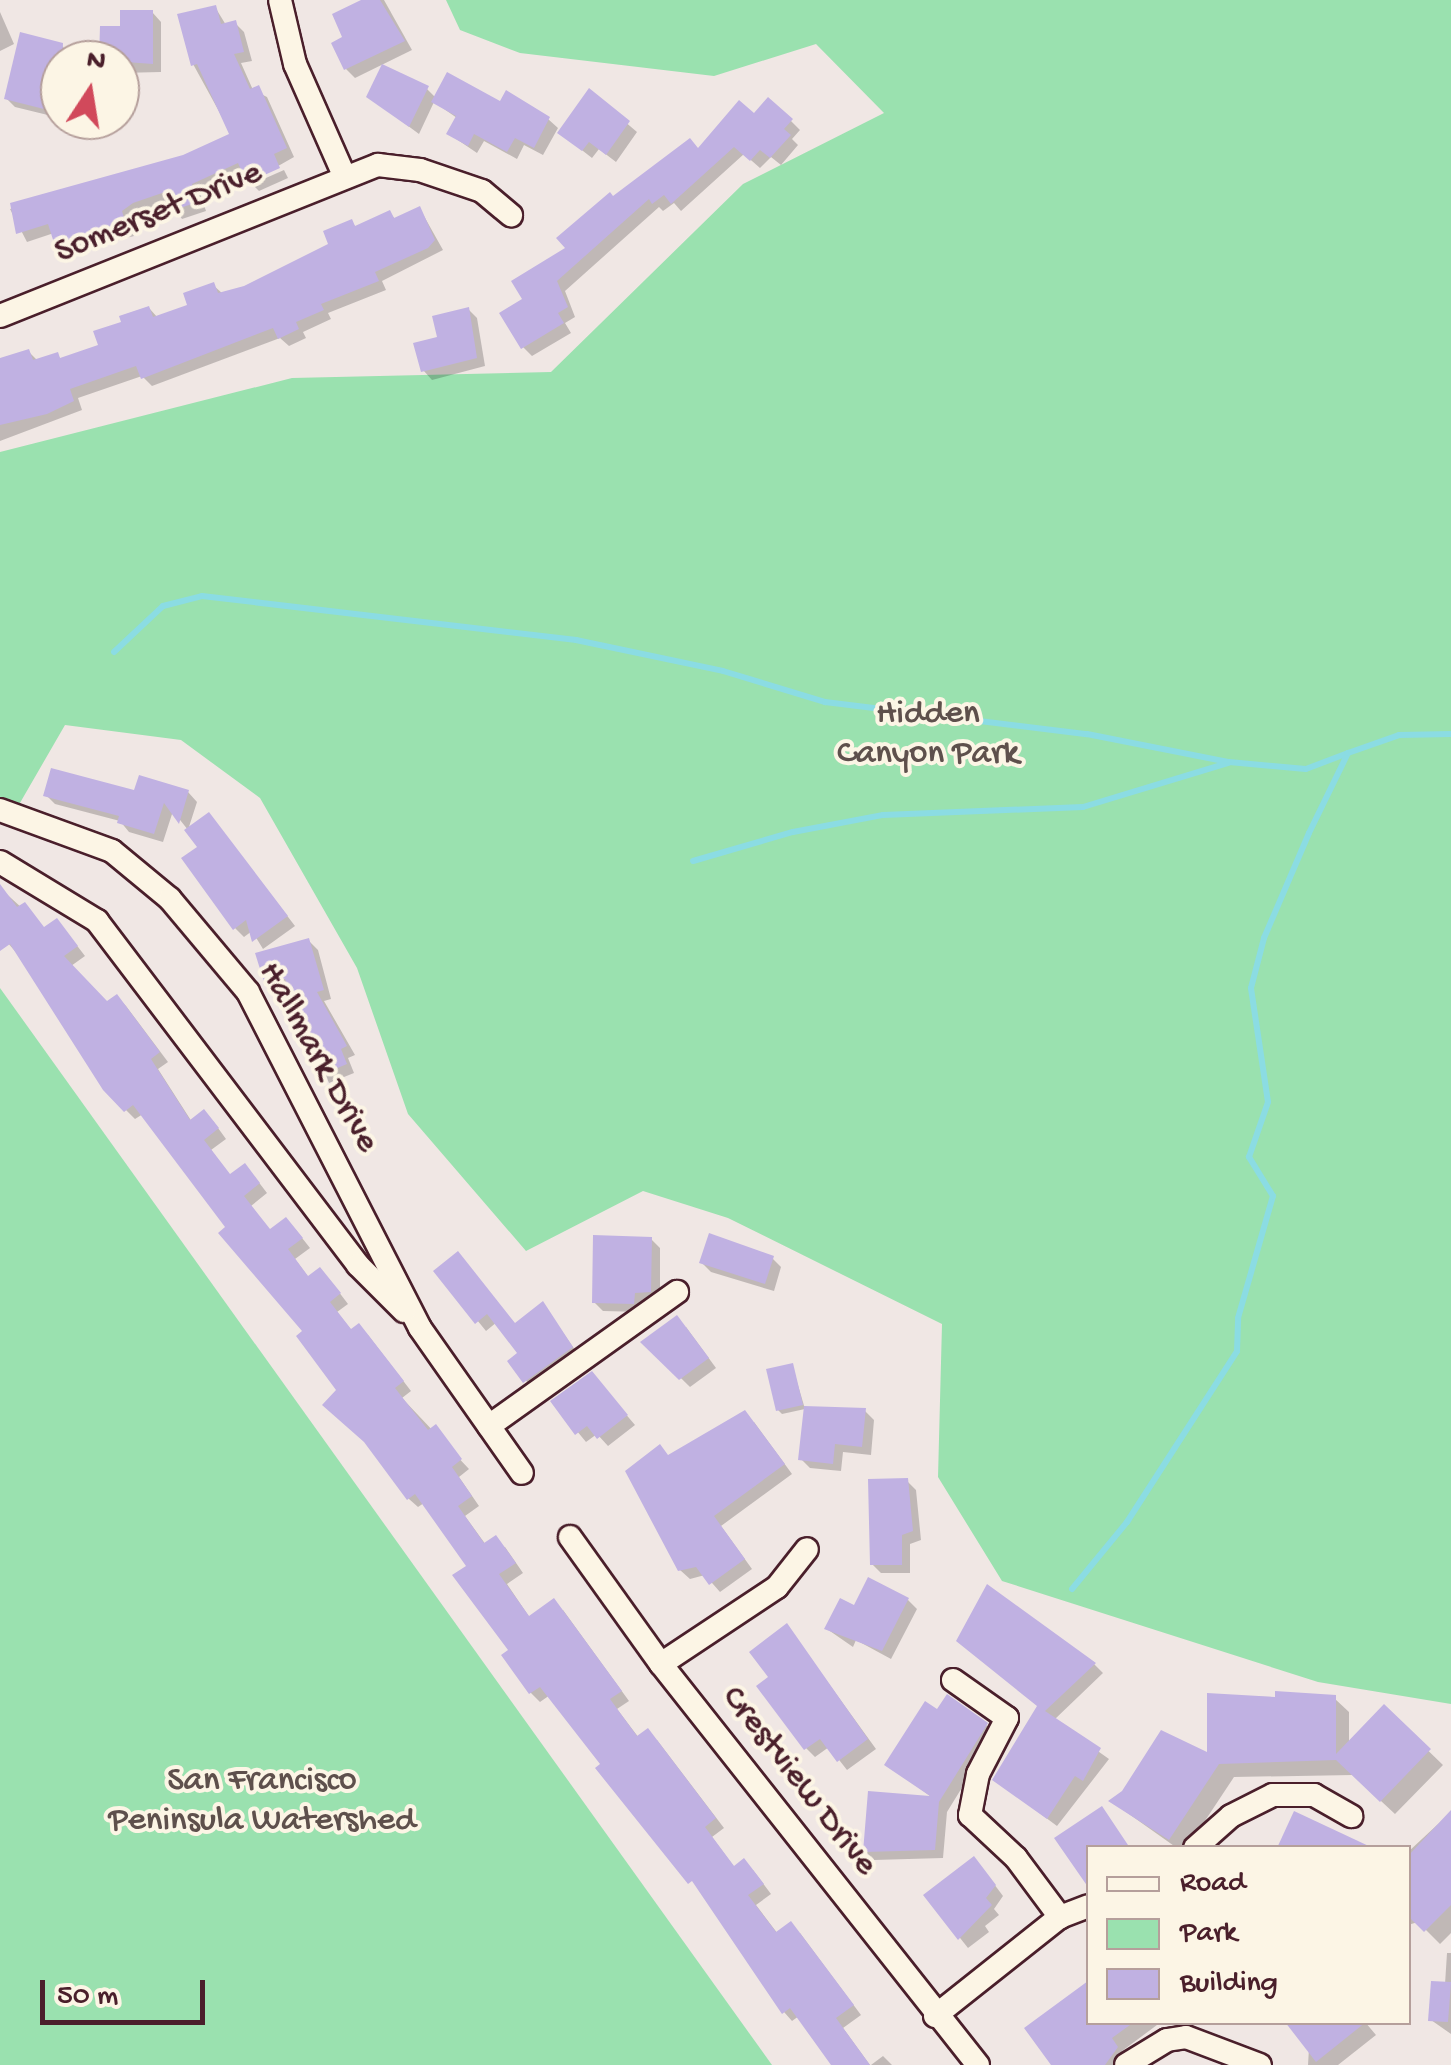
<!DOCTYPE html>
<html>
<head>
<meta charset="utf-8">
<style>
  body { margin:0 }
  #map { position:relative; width:1451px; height:2065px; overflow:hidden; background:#f0e7e4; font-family:"Gochi Hand",sans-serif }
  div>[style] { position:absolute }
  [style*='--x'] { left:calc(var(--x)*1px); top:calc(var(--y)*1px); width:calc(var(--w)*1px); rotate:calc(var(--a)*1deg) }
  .green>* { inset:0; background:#9ae1af }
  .shadow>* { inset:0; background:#0003 }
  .stream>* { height:6px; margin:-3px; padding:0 3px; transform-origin:3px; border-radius:3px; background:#8bdce3 }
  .building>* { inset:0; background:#c0b1e2 }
  .roads { filter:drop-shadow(2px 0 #4a1f2b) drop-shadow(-2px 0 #4a1f2b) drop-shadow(0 2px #4a1f2b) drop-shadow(0 -2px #4a1f2b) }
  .street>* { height:22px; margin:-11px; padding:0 11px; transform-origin:11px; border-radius:11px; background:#fcf5e5 }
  span { translate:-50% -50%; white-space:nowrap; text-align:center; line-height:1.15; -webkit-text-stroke:8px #fcf5e5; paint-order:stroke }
  .street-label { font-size:35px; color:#4a1f2b }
  .park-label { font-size:35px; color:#5e504c }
  .legend { position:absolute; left:1086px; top:1845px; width:325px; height:180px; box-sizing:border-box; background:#fcf5e5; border:2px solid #b59f9b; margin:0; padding:12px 18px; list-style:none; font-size:30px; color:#4a1f2b }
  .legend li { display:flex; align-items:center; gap:20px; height:50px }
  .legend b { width:50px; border:2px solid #b59f9b }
  .north { position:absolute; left:40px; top:40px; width:100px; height:100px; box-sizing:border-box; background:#fcf5e5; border:2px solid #b59f9b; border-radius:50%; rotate:12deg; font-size:28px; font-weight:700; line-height:40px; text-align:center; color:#4a1f2b }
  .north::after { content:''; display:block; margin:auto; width:35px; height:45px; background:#d1495b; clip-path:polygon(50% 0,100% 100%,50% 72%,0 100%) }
  .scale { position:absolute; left:40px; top:1980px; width:165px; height:45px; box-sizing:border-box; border:5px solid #4a1f2b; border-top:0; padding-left:12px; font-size:30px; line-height:35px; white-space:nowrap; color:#4a1f2b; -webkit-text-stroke:8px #fcf5e5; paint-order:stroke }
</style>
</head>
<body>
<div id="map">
  <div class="green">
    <i style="clip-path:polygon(446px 0,1451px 0,1451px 1704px,1318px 1682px,1002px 1581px,938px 1477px,942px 1324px,728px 1218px,643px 1191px,526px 1251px,408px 1114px,357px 968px,260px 798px,181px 740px,65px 725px,13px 815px,0 810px,0 452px,292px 378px,551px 372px,743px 184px,884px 113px,816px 44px,714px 76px,520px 53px,460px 30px)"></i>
    <i style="clip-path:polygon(0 988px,772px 2065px,0 2065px)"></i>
  </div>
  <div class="shadow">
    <i style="clip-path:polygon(366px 0,384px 0,412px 50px,355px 78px,346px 69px)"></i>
    <i style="clip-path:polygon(215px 7px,226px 25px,235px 23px,244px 32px,252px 61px,241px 63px,253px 90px,267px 97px,294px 157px,250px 182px,245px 172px,200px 193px,206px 211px,182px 219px,171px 202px,142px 211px,129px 220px,134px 236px,66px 254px,54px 233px,27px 242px,10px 209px,184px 157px,232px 135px,193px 64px)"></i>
    <i style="clip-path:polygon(0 12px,14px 44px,0 51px)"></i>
    <i style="clip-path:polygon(152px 12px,161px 22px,161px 72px,120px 73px,122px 29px)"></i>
    <i style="clip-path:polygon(61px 45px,70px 54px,60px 60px,60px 118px,15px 107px,6px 98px)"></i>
    <i style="clip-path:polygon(427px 89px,436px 98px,501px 105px,548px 119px,558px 128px,543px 155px,524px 145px,517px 159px,484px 141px,477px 153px,449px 134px,457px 118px,434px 102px,419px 134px,369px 97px)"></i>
    <i style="clip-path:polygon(590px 92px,637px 132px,616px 162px,599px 149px,592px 158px,560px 133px)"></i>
    <i style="clip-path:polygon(754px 117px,791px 121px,800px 130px,792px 139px,798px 145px,781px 165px,771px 157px,760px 168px,744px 154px,681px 211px,674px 203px,663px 211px,659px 207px,565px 291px,575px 317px,565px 323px,571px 333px,532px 356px,523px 347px,525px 300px,613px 199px)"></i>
    <i style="clip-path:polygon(284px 170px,288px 178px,259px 191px,252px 184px)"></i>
    <i style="clip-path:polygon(420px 209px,443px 250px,382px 281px,386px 290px,328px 313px,331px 319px,303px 332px,306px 338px,289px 346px,280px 338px,152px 386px,142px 376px,78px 398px,82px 410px,0 441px,0 370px,29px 352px,38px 361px,57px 355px,62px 360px,101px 346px,149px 308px,158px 318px,191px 306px,213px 285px,223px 294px,245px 289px,332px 246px,351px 222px,357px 228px,390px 213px,396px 220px)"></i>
    <i style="clip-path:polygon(468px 309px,477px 318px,485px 366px,432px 380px,423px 370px,440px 339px)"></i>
    <i style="clip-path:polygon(188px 792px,197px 802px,188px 830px,173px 811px,163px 842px,129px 832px,120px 821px,55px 804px,46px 795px)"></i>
    <i style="clip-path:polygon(217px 824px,295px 926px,263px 949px,252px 931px,244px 937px,235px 928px,200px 847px)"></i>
    <i style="clip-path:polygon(0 888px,45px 929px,65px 930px,85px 956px,71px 966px,107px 1004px,117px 997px,126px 1006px,168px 1062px,158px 1069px,192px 1122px,213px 1121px,226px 1139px,211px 1150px,231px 1177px,254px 1176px,267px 1193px,251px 1206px,271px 1232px,295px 1229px,310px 1248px,295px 1259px,309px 1278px,329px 1279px,348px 1304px,337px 1312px,352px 1331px,368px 1335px,411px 1391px,402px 1398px,469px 1469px,459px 1477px,479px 1506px,465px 1516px,486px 1545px,505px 1547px,523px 1573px,507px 1584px,530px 1618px,563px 1610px,629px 1701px,617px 1709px,639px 1738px,657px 1740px,724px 1828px,712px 1837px,735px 1868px,753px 1870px,771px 1894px,756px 1905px,778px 1934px,800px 1933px,861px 2015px,843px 2028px,870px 2065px,836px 2065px,799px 2016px,792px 2021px,784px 2012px,701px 1889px,550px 1695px,540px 1702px,531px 1693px,505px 1655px,512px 1651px,469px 1566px,424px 1503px,418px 1507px,409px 1499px,368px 1444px,305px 1332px,143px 1114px,135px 1119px,126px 1110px,35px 974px,0 934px)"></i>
    <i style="clip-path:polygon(309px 941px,318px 950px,331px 999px,324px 1001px,355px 1055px,348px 1058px,354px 1073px,329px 1083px,291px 989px,276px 993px,267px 984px)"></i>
    <i style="clip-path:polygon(651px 1239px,660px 1248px,660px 1300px,644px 1301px,642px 1312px,603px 1311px,594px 1302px)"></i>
    <i style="clip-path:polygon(772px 1258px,781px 1267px,774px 1291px,711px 1272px,702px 1263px)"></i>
    <i style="clip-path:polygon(437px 1271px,515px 1325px,543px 1304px,580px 1357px,534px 1390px,510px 1362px,521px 1353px,497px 1322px,486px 1331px)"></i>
    <i style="clip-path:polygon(686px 1327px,716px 1368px,690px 1387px,644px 1342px)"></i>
    <i style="clip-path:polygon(792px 1365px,805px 1409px,782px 1414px,778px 1410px)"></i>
    <i style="clip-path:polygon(600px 1384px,635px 1425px,608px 1446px,597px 1434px,586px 1442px,553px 1402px)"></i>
    <i style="clip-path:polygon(865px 1411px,874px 1420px,871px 1455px,843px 1452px,841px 1471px,810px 1468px,801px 1459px)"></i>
    <i style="clip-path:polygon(754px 1422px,792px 1474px,721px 1526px,752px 1569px,720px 1592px,705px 1575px,690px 1579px,680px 1570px,669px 1457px)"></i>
    <i style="clip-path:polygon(907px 1481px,916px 1490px,921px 1540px,910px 1544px,910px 1573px,881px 1573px,872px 1564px)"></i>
    <i style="clip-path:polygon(908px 1600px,917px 1609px,891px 1659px,856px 1640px,853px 1647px,827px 1629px,855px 1608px)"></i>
    <i style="clip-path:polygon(787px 1626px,876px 1749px,847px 1770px,829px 1747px,815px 1757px,806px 1748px)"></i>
    <i style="clip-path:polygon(1094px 1664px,1103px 1673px,1054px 1720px,1109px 1759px,1057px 1826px,995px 1780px,1040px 1707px)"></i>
    <i style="clip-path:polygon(1210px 1696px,1334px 1698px,1349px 1712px,1349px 1744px,1384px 1708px,1443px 1765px,1395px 1814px,1353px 1775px,1234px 1777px,1187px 1848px,1177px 1848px,1112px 1802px,1210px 1756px)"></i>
    <i style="clip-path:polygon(938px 1713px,986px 1725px,995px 1734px,947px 1812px,943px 1858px,874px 1860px,865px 1851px,934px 1799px,887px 1764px)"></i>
    <i style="clip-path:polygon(1451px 1812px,1451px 1933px,1440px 1944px,1418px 1922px,1408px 1925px,1408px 1852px)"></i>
    <i style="clip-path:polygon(982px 1868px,1003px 1896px,994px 1909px,999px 1915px,985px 1926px,989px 1932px,968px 1948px,926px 1895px)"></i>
    <i style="clip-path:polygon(1447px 1953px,1451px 1953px,1451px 2034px,1431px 2020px,1445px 1984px)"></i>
    <i style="clip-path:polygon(1088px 1984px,1088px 2022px,1161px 2022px,1122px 2051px,1126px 2065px,1054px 2065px,1028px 2028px)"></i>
    <i style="clip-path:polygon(1288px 2022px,1365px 2022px,1376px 2035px,1338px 2065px,1308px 2065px,1309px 2048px)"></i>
    <i style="clip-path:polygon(883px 2056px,892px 2065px,871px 2065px)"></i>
  </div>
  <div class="stream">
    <i style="--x:114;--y:652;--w:67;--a:-43.2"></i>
    <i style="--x:163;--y:606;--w:40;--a:-14.4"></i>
    <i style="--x:202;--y:596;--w:377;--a:6.7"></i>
    <i style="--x:576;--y:640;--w:150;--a:11.9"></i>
    <i style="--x:723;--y:671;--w:107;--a:16.9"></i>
    <i style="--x:825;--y:702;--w:264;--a:7"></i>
    <i style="--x:1087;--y:734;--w:145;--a:11.2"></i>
    <i style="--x:1229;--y:762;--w:77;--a:5.2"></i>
    <i style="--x:1306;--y:769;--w:45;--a:-20.9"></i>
    <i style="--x:693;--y:861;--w:104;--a:-16.2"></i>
    <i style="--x:793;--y:832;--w:92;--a:-10.7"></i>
    <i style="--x:883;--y:815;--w:200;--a:-2.3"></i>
    <i style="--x:1083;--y:807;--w:152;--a:-16.9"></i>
    <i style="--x:1072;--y:1589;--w:87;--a:-50.6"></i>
    <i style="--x:1127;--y:1522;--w:203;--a:-57.2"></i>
    <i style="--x:1237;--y:1351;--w:33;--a:-88"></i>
    <i style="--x:1238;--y:1318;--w:127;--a:-74"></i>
    <i style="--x:1273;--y:1196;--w:46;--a:-121.6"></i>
    <i style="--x:1249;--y:1157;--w:58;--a:-70.9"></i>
    <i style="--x:1268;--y:1102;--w:115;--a:-98.5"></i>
    <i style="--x:1251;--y:988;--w:52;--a:-75.4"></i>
    <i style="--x:1264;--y:938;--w:114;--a:-66.8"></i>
    <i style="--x:1309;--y:833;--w:89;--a:-64"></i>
    <i style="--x:1348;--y:753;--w:54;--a:-19.4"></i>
    <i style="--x:1399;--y:735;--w:52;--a:-1.1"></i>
  </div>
  <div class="building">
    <i style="clip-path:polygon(361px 0,380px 0,405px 41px,344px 70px,331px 43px,342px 37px,332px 14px)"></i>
    <i style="clip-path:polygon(216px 5px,221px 24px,236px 20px,244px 52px,234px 54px,250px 89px,259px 85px,287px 148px,274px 154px,280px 168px,247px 183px,238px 163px,192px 184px,198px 202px,171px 211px,165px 192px,133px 203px,122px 211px,127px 228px,89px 239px,55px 246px,48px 224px,16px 234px,10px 203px,183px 155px,229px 134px,197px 64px,191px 66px,177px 14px)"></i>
    <i style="clip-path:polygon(120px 10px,153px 10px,153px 64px,99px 60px,100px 26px,120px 26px)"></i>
    <i style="clip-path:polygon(20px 32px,63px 43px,60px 113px,4px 99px)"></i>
    <i style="clip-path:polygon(382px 64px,429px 86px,409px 127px,366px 97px)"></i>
    <i style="clip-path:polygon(447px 72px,500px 101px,506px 90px,550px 117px,534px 148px,515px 138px,507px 152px,474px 134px,468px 146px,446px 134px,456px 116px,431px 102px)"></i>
    <i style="clip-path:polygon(589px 88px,630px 121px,606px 155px,589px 142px,582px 151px,557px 133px)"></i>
    <i style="clip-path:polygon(768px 97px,793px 119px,784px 129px,791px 135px,770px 158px,760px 150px,750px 161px,734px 147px,671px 204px,664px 195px,652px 204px,649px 199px,557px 281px,568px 307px,558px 313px,564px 323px,521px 349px,499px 313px,522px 299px,511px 281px,565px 248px,556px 238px,610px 192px,613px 196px,690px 138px,698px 148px,739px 100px,754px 113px)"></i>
    <i style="clip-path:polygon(420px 206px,435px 240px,428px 248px,375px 272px,379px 281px,321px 304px,324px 310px,296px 322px,299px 329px,278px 339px,273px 328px,141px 379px,136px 366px,70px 389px,74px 401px,47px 414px,0 425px,0 358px,29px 349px,33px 360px,58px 352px,60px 358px,98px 345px,93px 331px,121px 322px,119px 316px,149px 306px,153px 317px,187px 305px,183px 293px,214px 282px,218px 293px,244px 286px,328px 244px,323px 231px,352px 219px,355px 226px,390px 210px,394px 218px)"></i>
    <i style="clip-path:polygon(469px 307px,477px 358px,421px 372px,413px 343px,437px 337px,432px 316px)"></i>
    <i style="clip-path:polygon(51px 768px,134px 790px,139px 775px,189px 790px,179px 824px,164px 803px,154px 834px,117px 823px,119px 816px,43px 796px)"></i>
    <i style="clip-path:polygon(209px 812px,288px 916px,252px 942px,246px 920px,233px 930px,181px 858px,197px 847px,184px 830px)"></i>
    <i style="clip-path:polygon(0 884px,17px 907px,25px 902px,44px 927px,57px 918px,78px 946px,64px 956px,107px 1001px,117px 994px,160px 1052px,151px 1059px,190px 1120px,204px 1109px,219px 1128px,204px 1140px,230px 1174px,245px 1163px,260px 1183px,244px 1196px,270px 1229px,286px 1217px,303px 1238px,288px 1249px,308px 1276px,320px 1267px,341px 1293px,330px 1302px,351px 1329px,359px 1323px,404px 1381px,395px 1388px,428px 1430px,436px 1424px,462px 1459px,452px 1467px,472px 1496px,458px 1506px,484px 1543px,496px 1535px,516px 1563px,499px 1574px,529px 1616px,554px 1598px,622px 1691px,610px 1699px,637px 1736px,648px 1728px,716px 1818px,705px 1827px,734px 1866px,744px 1858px,764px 1884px,748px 1895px,776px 1932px,791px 1921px,854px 2005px,836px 2018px,870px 2065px,831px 2065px,790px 2008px,782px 2014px,692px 1881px,688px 1884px,595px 1768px,600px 1764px,540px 1687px,529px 1694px,501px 1655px,508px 1650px,452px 1575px,466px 1566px,415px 1494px,407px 1500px,364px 1442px,322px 1405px,336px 1390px,296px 1336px,302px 1331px,218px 1233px,225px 1227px,133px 1105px,124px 1112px,103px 1090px,10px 944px,0 951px)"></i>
    <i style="clip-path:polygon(309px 938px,324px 990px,317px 992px,347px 1046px,341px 1049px,347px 1064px,318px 1076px,285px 979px,265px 985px,255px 953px)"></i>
    <i style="clip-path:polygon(709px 1233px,774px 1256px,765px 1284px,699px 1263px)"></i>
    <i style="clip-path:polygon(593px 1235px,652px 1237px,651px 1292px,635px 1293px,634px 1304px,592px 1303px)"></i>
    <i style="clip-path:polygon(458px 1251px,515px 1323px,543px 1301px,573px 1347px,523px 1383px,507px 1361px,517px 1353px,487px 1314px,475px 1324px,433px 1271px)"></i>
    <i style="clip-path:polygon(677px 1315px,709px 1358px,679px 1380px,640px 1342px)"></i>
    <i style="clip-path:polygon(793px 1363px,803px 1405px,776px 1411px,766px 1369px)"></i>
    <i style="clip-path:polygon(592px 1371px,628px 1415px,597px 1439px,587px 1426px,575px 1435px,550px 1401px)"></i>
    <i style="clip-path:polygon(804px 1406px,866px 1408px,862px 1447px,835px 1444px,833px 1464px,798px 1460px)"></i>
    <i style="clip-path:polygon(745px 1410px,785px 1464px,714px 1516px,745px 1559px,709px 1585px,696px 1567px,678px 1571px,625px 1471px,660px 1444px,668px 1455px)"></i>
    <i style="clip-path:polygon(908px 1478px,913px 1531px,902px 1535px,902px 1565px,870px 1565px,868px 1479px)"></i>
    <i style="clip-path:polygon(868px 1577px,909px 1598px,882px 1651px,824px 1629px,840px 1598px,854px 1605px)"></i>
    <i style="clip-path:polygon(987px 1584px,1096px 1663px,1045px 1711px,1101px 1748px,1083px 1781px,1075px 1776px,1047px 1819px,992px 1780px,1037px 1706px,956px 1641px)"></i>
    <i style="clip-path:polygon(787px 1623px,868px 1739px,837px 1762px,820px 1739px,804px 1750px,756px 1686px,768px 1677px,749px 1652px)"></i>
    <i style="clip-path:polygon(1275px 1691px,1336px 1695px,1336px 1754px,1384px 1704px,1431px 1749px,1380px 1802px,1336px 1760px,1219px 1764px,1169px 1840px,1108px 1801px,1122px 1791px,1161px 1730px,1207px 1752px,1207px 1693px,1275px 1697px)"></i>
    <i style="clip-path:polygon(947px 1694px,988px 1723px,939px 1802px,935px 1850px,863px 1852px,868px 1791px,930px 1796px,884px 1765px,925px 1701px,937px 1709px)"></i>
    <i style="clip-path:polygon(1102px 1806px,1130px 1848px,1088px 1848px,1088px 1887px,1054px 1838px)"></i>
    <i style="clip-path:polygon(1451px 1810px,1451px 1905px,1424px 1932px,1408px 1916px,1408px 1856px)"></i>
    <i style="clip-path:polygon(1294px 1811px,1373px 1848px,1277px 1848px)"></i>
    <i style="clip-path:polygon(974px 1856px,996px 1885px,986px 1898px,992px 1905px,958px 1940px,923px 1895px)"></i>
    <i style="clip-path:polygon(1088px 1981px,1088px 2022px,1134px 2022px,1112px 2038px,1118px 2047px,1105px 2065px,1051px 2065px,1024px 2028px)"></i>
    <i style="clip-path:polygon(1431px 1981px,1451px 1982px,1448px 2022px,1428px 2021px)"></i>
    <i style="clip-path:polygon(1285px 2022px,1366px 2022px,1316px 2062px)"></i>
  </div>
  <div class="roads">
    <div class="street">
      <i style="--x:280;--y:0;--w:66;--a:76.8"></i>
      <i style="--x:295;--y:64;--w:121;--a:66.2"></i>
      <i style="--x:0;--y:316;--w:407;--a:-21.8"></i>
      <i style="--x:378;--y:165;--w:42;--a:6.8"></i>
      <i style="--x:420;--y:170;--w:65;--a:18.7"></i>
      <i style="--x:482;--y:191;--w:38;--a:40"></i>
      <i style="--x:0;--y:810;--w:119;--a:20.1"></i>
      <i style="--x:112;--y:851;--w:75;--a:39.6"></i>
      <i style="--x:170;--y:899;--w:121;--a:50"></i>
      <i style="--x:248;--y:992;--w:377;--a:62.9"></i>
      <i style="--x:420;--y:1328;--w:177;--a:54.9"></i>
      <i style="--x:0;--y:862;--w:114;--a:31.3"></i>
      <i style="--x:97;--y:921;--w:432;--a:52.8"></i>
      <i style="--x:358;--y:1265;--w:65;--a:45"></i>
      <i style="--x:489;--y:1426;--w:231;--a:-35.5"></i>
      <i style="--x:570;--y:1537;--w:156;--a:54.4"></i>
      <i style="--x:661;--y:1664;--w:511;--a:51.67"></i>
      <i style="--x:661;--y:1664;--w:139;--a:-33.6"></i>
      <i style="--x:777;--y:1587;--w:48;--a:-51.7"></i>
      <i style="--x:953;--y:1680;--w:66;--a:35.1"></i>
      <i style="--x:1007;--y:1718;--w:63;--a:117.4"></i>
      <i style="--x:978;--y:1774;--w:42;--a:101"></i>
      <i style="--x:970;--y:1815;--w:63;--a:43.1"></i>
      <i style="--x:1016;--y:1858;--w:74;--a:53.3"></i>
      <i style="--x:1195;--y:1848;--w:48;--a:-41.6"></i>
      <i style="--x:1231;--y:1816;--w:47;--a:-26.6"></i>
      <i style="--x:1273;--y:1795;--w:41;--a:0"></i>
      <i style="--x:1314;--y:1795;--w:43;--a:29.6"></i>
      <i style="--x:935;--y:2016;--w:159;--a:-38.4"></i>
      <i style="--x:1060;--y:1917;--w:30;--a:-21"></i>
      <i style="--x:1126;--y:2065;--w:48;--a:-31.4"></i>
      <i style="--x:1167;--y:2040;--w:19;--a:-9"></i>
      <i style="--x:1186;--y:2037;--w:79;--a:20.7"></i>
    </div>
  </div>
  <div class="street-label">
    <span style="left:159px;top:214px;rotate:-22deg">Somerset Drive</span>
    <span style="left:317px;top:1058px;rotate:61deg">Hallmark Drive</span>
    <span style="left:798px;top:1782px;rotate:52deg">Crestview Drive</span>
  </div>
  <div class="park-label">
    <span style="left:928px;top:735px">Hidden<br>Canyon Park</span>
    <span style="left:262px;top:1802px">San Francisco<br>Peninsula Watershed</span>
  </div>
  <ul class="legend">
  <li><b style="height:12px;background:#fcf5e5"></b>Road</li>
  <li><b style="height:28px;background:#9ae1af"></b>Park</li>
  <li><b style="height:28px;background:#c0b1e2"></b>Building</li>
  </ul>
  <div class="north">N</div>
  <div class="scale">50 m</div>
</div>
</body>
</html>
